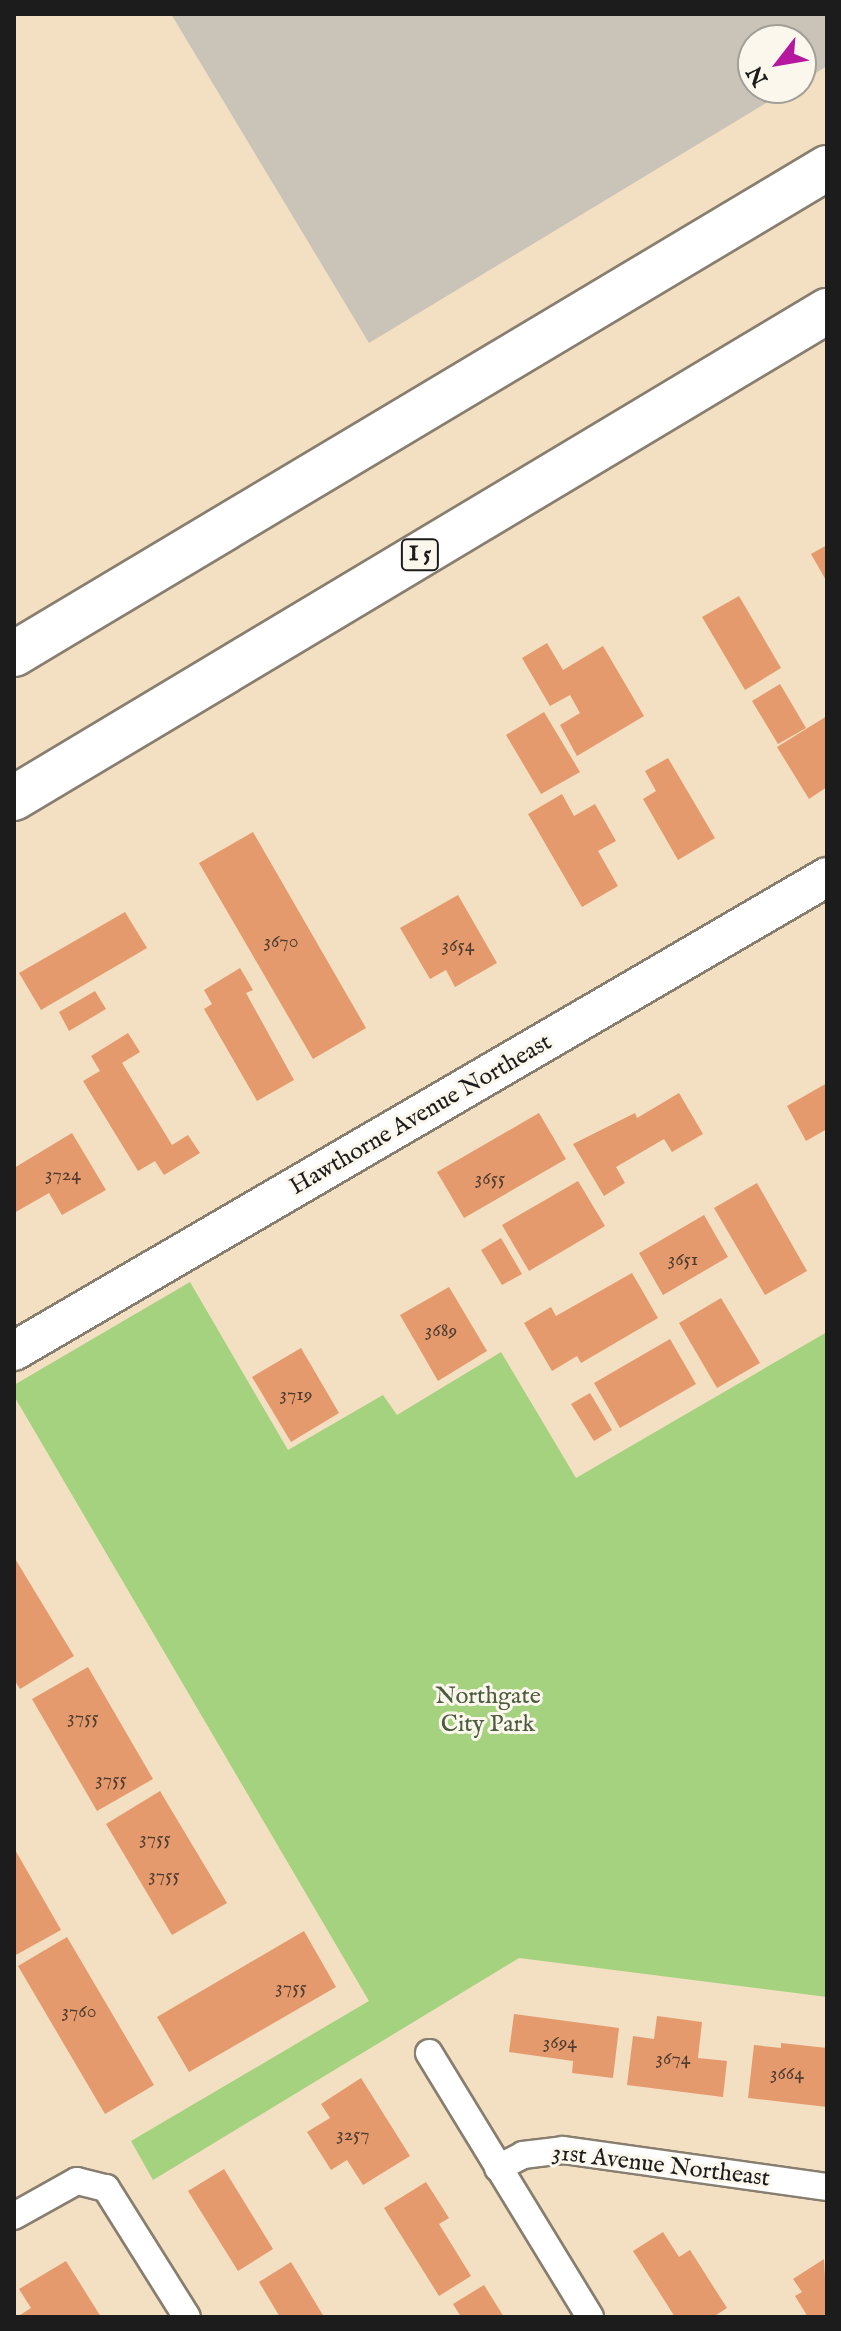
<!DOCTYPE html>
<html>
<head>
<meta charset="utf-8">
<style>
  body { margin:0 }
  #map { position:relative; width:841px; height:2331px; overflow:hidden; background:#f3dfc2; font-family:"IM FELL English",serif }
  div>[style] { position:absolute }
  [style*='--x'] { left:calc(var(--x)*1px); top:calc(var(--y)*1px); width:calc(var(--w)*1px); rotate:calc(var(--a)*1deg) }
  .industrial>* { inset:0; background:#cac3b8 }
  .green>* { inset:0; background:#a5d27f }
  .building>* { inset:0; background:#e49a6d }
  .roads { filter:drop-shadow(2px 0 #887e6f) drop-shadow(-2px 0 #887e6f) drop-shadow(0 2px #887e6f) drop-shadow(0 -2px #887e6f) }
  .street>* { height:26px; margin:-13px; padding:0 13px; transform-origin:13px; border-radius:13px; background:#fff }
  .secondary>* { height:38px; margin:-19px; padding:0 19px; transform-origin:19px; border-radius:19px; background:#fff }
  .highway>* { height:44px; margin:-22px; padding:0 22px; transform-origin:22px; border-radius:22px; background:#fff }
  span { translate:-50% -50%; white-space:nowrap; text-align:center; line-height:1.15; -webkit-text-stroke:6px #fbf7ec; paint-order:stroke }
  .number-label { font-size:20px; color:#4e3c30 }
  .number-label span { -webkit-text-stroke-width:0 }
  .shield-label span { padding:2px 6px; background:#fbf7ec; border:2px solid; border-radius:6px; -webkit-text-stroke-width:0 }
  .shield-label { font-size:22px; color:#1c1c1c; font-weight:700 }
  .street-label { font-size:24px; color:#1c1c1c }
  .park-label { font-size:24px; color:#4c5c3f }
  .frame { position:absolute; inset:0; border:16px solid #1c1c1c; pointer-events:none }
  .north { position:absolute; left:737px; top:24px; width:80px; height:80px; box-sizing:border-box; background:#fbf7ec; border:2px solid #a29f99; border-radius:50%; rotate:239deg; font-size:22px; font-weight:700; line-height:32px; text-align:center; color:#1c1c1c }
  .north::after { content:''; display:block; margin:auto; width:28px; height:36px; background:#b5179e; clip-path:polygon(50% 0,100% 100%,50% 72%,0 100%) }
</style>
</head>
<body>
<div id="map">
  <div class="industrial">
    <i style="clip-path:polygon(171px 14px,827px 14px,827px 66px,801px 82px,801px 40px,753px 40px,753px 88px,791px 88px,369px 343px)"></i>
  </div>
  <div class="green">
    <i style="clip-path:polygon(190px 1282px,288px 1450px,383px 1395px,397px 1415px,501px 1352px,576px 1478px,827px 1332px,827px 1997px,519px 1958px,153px 2180px,131px 2141px,369px 2001px,14px 1396px,14px 1385px)"></i>
  </div>
  <div class="building">
    <i style="clip-path:polygon(827px 545px,827px 582px,811px 554px)"></i>
    <i style="clip-path:polygon(739px 596px,781px 668px,745px 690px,702px 617px)"></i>
    <i style="clip-path:polygon(547px 643px,563px 670px,603px 646px,644px 716px,577px 756px,560px 725px,580px 713px,570px 695px,550px 706px,522px 658px)"></i>
    <i style="clip-path:polygon(780px 684px,806px 728px,778px 744px,752px 701px)"></i>
    <i style="clip-path:polygon(544px 712px,580px 772px,541px 794px,506px 735px)"></i>
    <i style="clip-path:polygon(827px 716px,827px 787px,809px 799px,777px 747px)"></i>
    <i style="clip-path:polygon(668px 758px,715px 838px,678px 860px,643px 799px,656px 791px,645px 771px)"></i>
    <i style="clip-path:polygon(562px 794px,574px 816px,595px 804px,616px 841px,598px 851px,618px 886px,582px 907px,528px 814px)"></i>
    <i style="clip-path:polygon(253px 832px,366px 1028px,313px 1059px,199px 863px)"></i>
    <i style="clip-path:polygon(458px 895px,497px 963px,455px 987px,446px 970px,430px 979px,400px 928px)"></i>
    <i style="clip-path:polygon(125px 912px,147px 948px,41px 1010px,19px 973px)"></i>
    <i style="clip-path:polygon(240px 968px,253px 990px,246px 993px,294px 1080px,257px 1101px,204px 1009px,212px 1004px,204px 990px)"></i>
    <i style="clip-path:polygon(95px 991px,106px 1009px,69px 1031px,59px 1012px)"></i>
    <i style="clip-path:polygon(128px 1033px,140px 1052px,122px 1063px,172px 1145px,188px 1135px,200px 1153px,164px 1175px,155px 1161px,138px 1171px,83px 1081px,100px 1071px,91px 1056px)"></i>
    <i style="clip-path:polygon(827px 1083px,827px 1129px,806px 1141px,787px 1106px)"></i>
    <i style="clip-path:polygon(679px 1093px,703px 1134px,672px 1152px,664px 1139px,616px 1167px,625px 1183px,604px 1196px,573px 1144px,635px 1113px,637px 1118px)"></i>
    <i style="clip-path:polygon(539px 1113px,566px 1159px,464px 1218px,437px 1172px)"></i>
    <i style="clip-path:polygon(72px 1133px,106px 1190px,62px 1215px,49px 1193px,14px 1213px,14px 1168px)"></i>
    <i style="clip-path:polygon(578px 1181px,605px 1226px,529px 1271px,502px 1225px)"></i>
    <i style="clip-path:polygon(757px 1183px,807px 1271px,765px 1295px,714px 1208px)"></i>
    <i style="clip-path:polygon(704px 1215px,728px 1257px,663px 1295px,639px 1253px)"></i>
    <i style="clip-path:polygon(501px 1238px,522px 1274px,502px 1285px,481px 1250px)"></i>
    <i style="clip-path:polygon(632px 1273px,658px 1318px,581px 1363px,577px 1356px,552px 1371px,524px 1323px,551px 1307px,556px 1316px)"></i>
    <i style="clip-path:polygon(449px 1287px,487px 1351px,438px 1381px,400px 1315px)"></i>
    <i style="clip-path:polygon(721px 1298px,760px 1363px,717px 1388px,679px 1323px)"></i>
    <i style="clip-path:polygon(670px 1339px,696px 1384px,620px 1428px,594px 1383px)"></i>
    <i style="clip-path:polygon(301px 1348px,339px 1413px,291px 1442px,252px 1377px)"></i>
    <i style="clip-path:polygon(590px 1393px,612px 1430px,594px 1441px,571px 1404px)"></i>
    <i style="clip-path:polygon(14px 1557px,74px 1656px,20px 1689px,14px 1680px)"></i>
    <i style="clip-path:polygon(88px 1667px,153px 1779px,97px 1811px,32px 1699px)"></i>
    <i style="clip-path:polygon(160px 1791px,227px 1903px,172px 1935px,106px 1824px)"></i>
    <i style="clip-path:polygon(14px 1848px,61px 1930px,14px 1956px)"></i>
    <i style="clip-path:polygon(304px 1931px,336px 1987px,189px 2072px,157px 2017px)"></i>
    <i style="clip-path:polygon(67px 1937px,154px 2085px,105px 2114px,18px 1966px)"></i>
    <i style="clip-path:polygon(514px 2014px,619px 2028px,613px 2078px,572px 2073px,573px 2061px,509px 2052px)"></i>
    <i style="clip-path:polygon(657px 2016px,702px 2022px,698px 2058px,727px 2061px,723px 2097px,627px 2085px,633px 2036px,654px 2039px)"></i>
    <i style="clip-path:polygon(781px 2043px,827px 2048px,827px 2107px,748px 2098px,754px 2045px,781px 2048px)"></i>
    <i style="clip-path:polygon(361px 2078px,410px 2156px,363px 2185px,347px 2160px,331px 2170px,307px 2132px,330px 2118px,321px 2104px)"></i>
    <i style="clip-path:polygon(224px 2169px,273px 2249px,238px 2271px,188px 2191px)"></i>
    <i style="clip-path:polygon(426px 2182px,449px 2218px,439px 2224px,471px 2276px,439px 2296px,384px 2208px)"></i>
    <i style="clip-path:polygon(663px 2232px,679px 2257px,690px 2250px,727px 2308px,713px 2317px,675px 2317px,633px 2251px)"></i>
    <i style="clip-path:polygon(824px 2259px,827px 2317px,808px 2317px,795px 2296px,802px 2292px,793px 2279px)"></i>
    <i style="clip-path:polygon(66px 2261px,101px 2317px,17px 2317px,31px 2308px,19px 2289px)"></i>
    <i style="clip-path:polygon(291px 2262px,324px 2317px,280px 2317px,259px 2282px)"></i>
    <i style="clip-path:polygon(484px 2285px,504px 2317px,461px 2317px,453px 2304px)"></i>
  </div>
  <div class="roads">
    <div class="street">
      <i style="--x:429;--y:2053;--w:309;--a:58.6"></i>
      <i style="--x:498;--y:2168;--w:28;--a:-27"></i>
      <i style="--x:523;--y:2155;--w:40;--a:-7.1"></i>
      <i style="--x:563;--y:2150;--w:267;--a:8"></i>
      <i style="--x:14;--y:2216;--w:72;--a:-29.1"></i>
      <i style="--x:77;--y:2181;--w:30;--a:14"></i>
      <i style="--x:106;--y:2188;--w:152;--a:57.9"></i>
    </div>
    <div class="secondary">
      <i style="--x:14;--y:1351;--w:941;--a:-30.24"></i>
    </div>
    <div class="highway">
      <i style="--x:14;--y:654;--w:947;--a:-30.87"></i>
      <i style="--x:14;--y:798;--w:948;--a:-30.92"></i>
    </div>
  </div>
  <div class="number-label">
    <span style="left:281px;top:941px">3670</span>
    <span style="left:458px;top:945px">3654</span>
    <span style="left:63px;top:1174px">3724</span>
    <span style="left:490px;top:1178px">3655</span>
    <span style="left:683px;top:1259px">3651</span>
    <span style="left:441px;top:1330px">3689</span>
    <span style="left:296px;top:1394px">3719</span>
    <span style="left:83px;top:1717px">3755</span>
    <span style="left:111px;top:1779px">3755</span>
    <span style="left:155px;top:1838px">3755</span>
    <span style="left:164px;top:1875px">3755</span>
    <span style="left:291px;top:1987px">3755</span>
    <span style="left:79px;top:2011px">3760</span>
    <span style="left:560px;top:2042px">3694</span>
    <span style="left:673px;top:2058px">3674</span>
    <span style="left:787px;top:2073px">3664</span>
    <span style="left:353px;top:2134px">3257</span>
  </div>
  <div class="shield-label">
    <span style="left:420px;top:555px">I 5</span>
  </div>
  <div class="street-label">
    <span style="left:421px;top:1115px;rotate:-30deg">Hawthorne Avenue Northeast</span>
    <span style="left:661px;top:2166px;rotate:7deg">31st Avenue Northeast</span>
  </div>
  <div class="park-label">
    <span style="left:488px;top:1711px">Northgate<br>City Park</span>
  </div>
  <div class="frame"></div>
  <div class="north">N</div>
</div>
</body>
</html>
